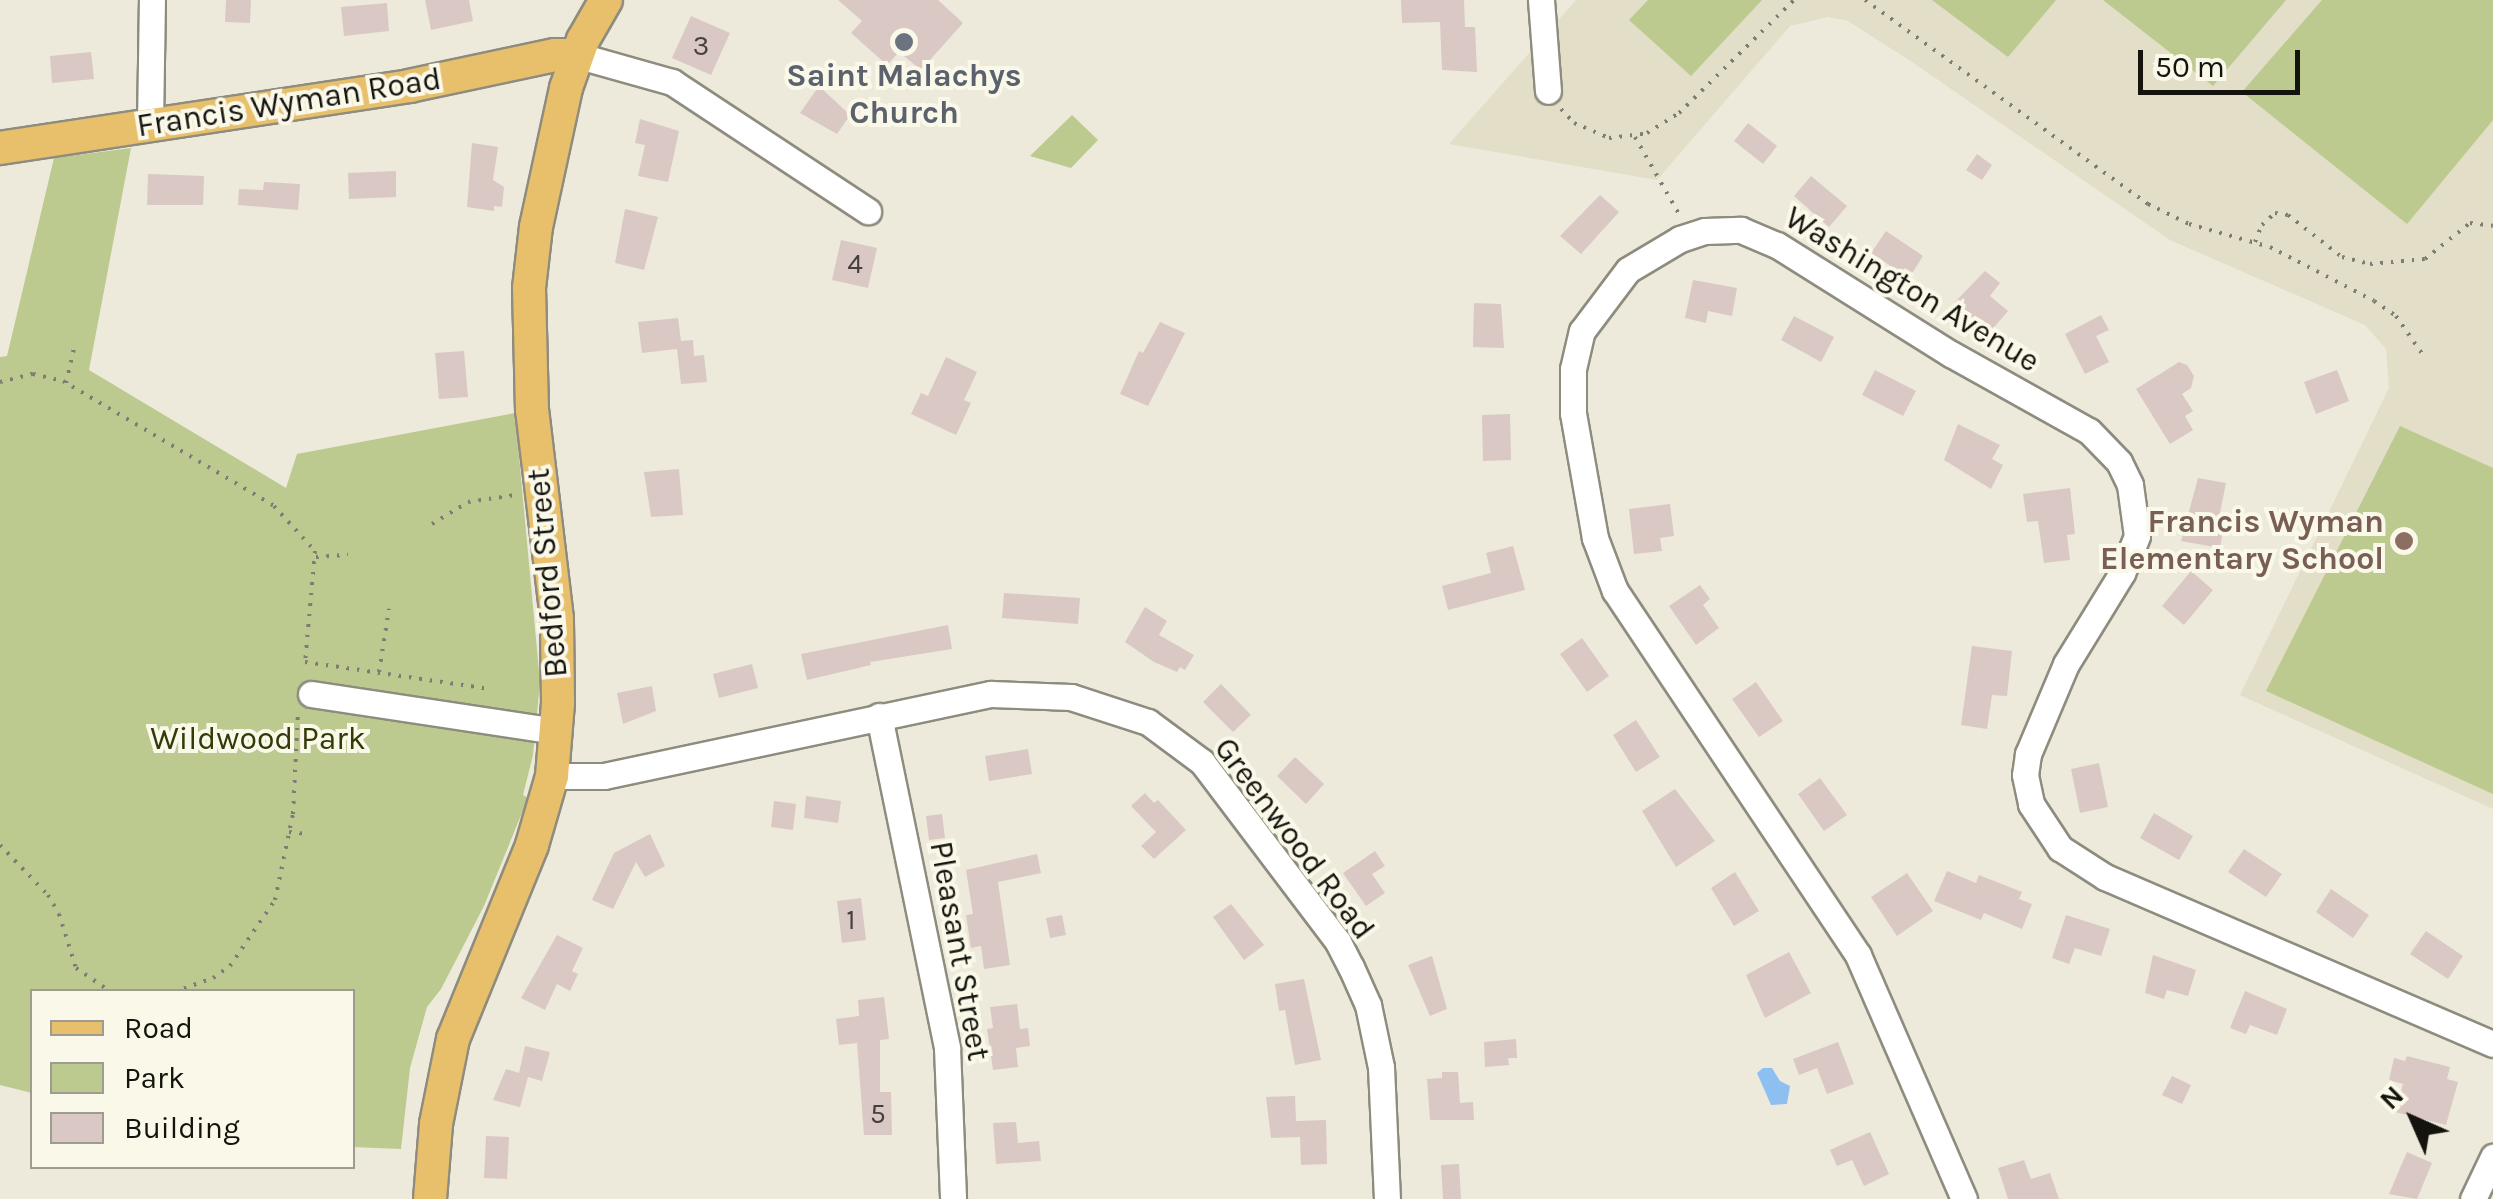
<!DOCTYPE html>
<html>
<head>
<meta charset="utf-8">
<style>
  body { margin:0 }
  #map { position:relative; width:2493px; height:1199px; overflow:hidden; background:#edeadb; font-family:Karla,sans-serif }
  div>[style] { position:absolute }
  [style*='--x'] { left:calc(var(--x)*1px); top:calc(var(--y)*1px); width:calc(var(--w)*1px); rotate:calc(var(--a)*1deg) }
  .built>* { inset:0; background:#e2dec7 }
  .green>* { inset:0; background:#bcc98f }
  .water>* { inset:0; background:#8dc0f0 }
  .building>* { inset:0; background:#dac8c4 }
  .path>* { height:4px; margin-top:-2px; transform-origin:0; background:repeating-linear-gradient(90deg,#7f7d73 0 2.5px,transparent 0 10.5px) }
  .roads { filter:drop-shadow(2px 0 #8e8c7e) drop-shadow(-2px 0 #8e8c7e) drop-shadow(0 2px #8e8c7e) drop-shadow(0 -2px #8e8c7e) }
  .minor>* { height:25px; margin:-12.5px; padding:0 12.5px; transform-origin:12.5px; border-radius:12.5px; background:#fff }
  .major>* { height:32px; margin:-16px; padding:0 16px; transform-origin:16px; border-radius:16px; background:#e8bf6b }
  .dots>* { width:28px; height:28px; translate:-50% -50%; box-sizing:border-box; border:5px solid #faf8e8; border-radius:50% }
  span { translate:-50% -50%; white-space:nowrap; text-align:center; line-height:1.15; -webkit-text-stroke:8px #faf8e8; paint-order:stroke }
  .number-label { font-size:28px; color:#46403c }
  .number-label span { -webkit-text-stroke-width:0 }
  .worship-label { font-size:32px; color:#5b616d; font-weight:700 }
  .street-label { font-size:32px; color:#14130e }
  .education-label { font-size:32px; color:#785e54; font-weight:700 }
  .right { translate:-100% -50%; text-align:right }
  .park-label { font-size:32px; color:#333a08 }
  .legend { position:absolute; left:30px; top:989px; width:325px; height:180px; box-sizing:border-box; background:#faf8e8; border:2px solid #9e9c91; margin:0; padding:12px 18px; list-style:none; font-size:30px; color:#14130e }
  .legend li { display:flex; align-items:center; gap:20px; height:50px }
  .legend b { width:50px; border:2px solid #9e9c91 }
  .north { position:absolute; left:2363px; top:1069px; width:100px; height:100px; -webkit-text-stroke:8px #faf8e8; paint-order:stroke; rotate:315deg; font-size:28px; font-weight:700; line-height:40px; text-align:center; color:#14130e }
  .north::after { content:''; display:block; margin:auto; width:35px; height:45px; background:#14130e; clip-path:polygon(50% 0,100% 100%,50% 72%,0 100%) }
  .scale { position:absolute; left:2138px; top:50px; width:162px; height:45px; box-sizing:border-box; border:5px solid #14130e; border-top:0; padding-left:12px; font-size:30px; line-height:35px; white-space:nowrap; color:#14130e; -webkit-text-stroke:8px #faf8e8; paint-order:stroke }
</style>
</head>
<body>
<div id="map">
  <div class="built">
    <i style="clip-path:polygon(1576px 0,2493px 0,2493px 809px,2240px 695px,2389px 388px,2386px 349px,2365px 325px,2170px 240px,1912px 62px,1848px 21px,1828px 17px,1790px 26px,1657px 180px,1449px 144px)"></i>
  </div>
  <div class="green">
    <i style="clip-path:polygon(1648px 0,1762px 0,1691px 76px,1629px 20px)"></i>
    <i style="clip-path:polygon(1932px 0,2056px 0,2008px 57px)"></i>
    <i style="clip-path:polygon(2103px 0,2286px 0,2213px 86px)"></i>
    <i style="clip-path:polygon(2322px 0,2493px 0,2493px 120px,2407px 224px,2242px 92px)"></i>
    <i style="clip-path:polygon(1072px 115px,1098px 140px,1071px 168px,1030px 156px)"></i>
    <i style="clip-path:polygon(131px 148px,89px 370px,286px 488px,297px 454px,515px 413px,540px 682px,533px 755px,523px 795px,528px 798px,484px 906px,441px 989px,427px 1007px,410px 1068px,401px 1149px,353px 1147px,352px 992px,32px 992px,32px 1093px,0 1085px,0 357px,7px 356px,54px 158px)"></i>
    <i style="clip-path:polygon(2400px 426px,2493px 468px,2493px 794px,2266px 691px)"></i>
  </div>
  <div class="water">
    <i style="clip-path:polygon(1763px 1068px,1772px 1068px,1780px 1081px,1790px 1086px,1787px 1104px,1771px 1105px,1757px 1073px)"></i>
  </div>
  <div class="building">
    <i style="clip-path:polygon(226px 0,251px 0,250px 23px,225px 22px)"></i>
    <i style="clip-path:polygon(425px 0,469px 0,473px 21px,431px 30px)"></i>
    <i style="clip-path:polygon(838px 0,938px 0,963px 23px,921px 70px,899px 52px,887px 65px,851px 33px,862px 21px)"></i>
    <i style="clip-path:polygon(1401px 0,1464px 0,1465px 27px,1475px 27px,1477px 72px,1442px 70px,1440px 22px,1402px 23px)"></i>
    <i style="clip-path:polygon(387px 3px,389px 31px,344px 36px,341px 7px)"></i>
    <i style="clip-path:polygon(691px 16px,730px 33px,711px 75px,672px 58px)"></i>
    <i style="clip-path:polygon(91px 52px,94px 79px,52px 83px,50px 56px)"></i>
    <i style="clip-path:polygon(819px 86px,850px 115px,837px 134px,800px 113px)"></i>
    <i style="clip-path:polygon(640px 119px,679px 131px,668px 182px,638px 176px,645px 145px,635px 143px)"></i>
    <i style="clip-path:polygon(1748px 123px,1777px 146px,1763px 164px,1734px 141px)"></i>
    <i style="clip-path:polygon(472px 143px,498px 147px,493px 180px,504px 187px,502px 207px,494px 206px,494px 211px,467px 207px)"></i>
    <i style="clip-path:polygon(1977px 154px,1992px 165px,1982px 180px,1966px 170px)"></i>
    <i style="clip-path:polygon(396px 171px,396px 197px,349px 199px,348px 173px)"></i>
    <i style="clip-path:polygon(148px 174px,204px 176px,203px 205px,147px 205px)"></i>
    <i style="clip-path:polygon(1811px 176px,1847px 206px,1829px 227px,1794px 196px)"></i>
    <i style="clip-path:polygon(264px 182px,300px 184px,298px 210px,238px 205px,239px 189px,263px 190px)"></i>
    <i style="clip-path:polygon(1600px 195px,1619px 212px,1581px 254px,1560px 236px)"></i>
    <i style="clip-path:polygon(625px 209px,658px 217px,644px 270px,615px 263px)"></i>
    <i style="clip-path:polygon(1886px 231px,1923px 256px,1909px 278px,1871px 253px)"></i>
    <i style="clip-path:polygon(841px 240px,877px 248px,868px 288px,832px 280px)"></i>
    <i style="clip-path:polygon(1985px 271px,2000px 283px,1990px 296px,2008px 311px,1990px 332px,1954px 303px)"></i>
    <i style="clip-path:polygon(1693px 280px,1737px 288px,1732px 316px,1708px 311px,1706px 323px,1685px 318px)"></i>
    <i style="clip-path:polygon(1474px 303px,1501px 304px,1504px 348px,1473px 347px)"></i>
    <i style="clip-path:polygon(2101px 315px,2109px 330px,2096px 336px,2109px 362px,2085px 374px,2065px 334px)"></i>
    <i style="clip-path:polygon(1794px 316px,1834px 337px,1821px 362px,1781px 340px)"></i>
    <i style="clip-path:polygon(678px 318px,681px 341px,693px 340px,694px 356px,704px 355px,707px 382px,681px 384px,677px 349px,642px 353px,638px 322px)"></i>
    <i style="clip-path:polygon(1160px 322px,1185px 333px,1148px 406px,1120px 394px,1139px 351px,1143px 353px)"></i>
    <i style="clip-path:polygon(464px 351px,468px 397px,439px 399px,435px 353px)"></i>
    <i style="clip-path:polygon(946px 357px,977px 372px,964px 400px,971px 403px,956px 435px,911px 414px,921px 393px,928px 396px)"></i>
    <i style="clip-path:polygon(2179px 362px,2187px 365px,2194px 376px,2191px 388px,2182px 394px,2193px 411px,2185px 416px,2193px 430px,2170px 444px,2136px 389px)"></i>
    <i style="clip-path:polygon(1875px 370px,1916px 391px,1903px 416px,1862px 395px)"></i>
    <i style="clip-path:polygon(2337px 370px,2349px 401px,2316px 414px,2304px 382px)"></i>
    <i style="clip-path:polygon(1510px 414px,1511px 460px,1483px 461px,1482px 415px)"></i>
    <i style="clip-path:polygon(1958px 424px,2000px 445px,1992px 459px,2003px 465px,1991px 489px,1944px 460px)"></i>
    <i style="clip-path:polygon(679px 469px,683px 515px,651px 517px,644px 472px)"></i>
    <i style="clip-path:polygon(2198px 478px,2226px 483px,2218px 523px,2224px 524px,2220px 548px,2181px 541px)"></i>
    <i style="clip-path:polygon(2070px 488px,2075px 534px,2067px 535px,2070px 560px,2044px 563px,2038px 521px,2027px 522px,2023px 494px)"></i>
    <i style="clip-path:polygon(1670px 504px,1674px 536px,1660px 538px,1662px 551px,1634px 554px,1629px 509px)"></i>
    <i style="clip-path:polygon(1513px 546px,1525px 590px,1448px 610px,1442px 586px,1491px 573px,1486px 553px)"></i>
    <i style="clip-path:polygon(2191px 571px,2213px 590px,2184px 625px,2162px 606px)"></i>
    <i style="clip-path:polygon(1700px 585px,1710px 599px,1703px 605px,1719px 628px,1696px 645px,1669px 606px)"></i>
    <i style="clip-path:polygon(1004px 593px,1080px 598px,1078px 624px,1002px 618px)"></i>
    <i style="clip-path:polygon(1145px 607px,1167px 621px,1159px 635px,1194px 655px,1185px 670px,1180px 667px,1177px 672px,1154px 662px,1125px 642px)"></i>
    <i style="clip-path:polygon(948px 625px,952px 649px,870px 662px,871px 665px,807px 680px,801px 654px)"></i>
    <i style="clip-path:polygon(1582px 638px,1609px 676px,1587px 692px,1560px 654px)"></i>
    <i style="clip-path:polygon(1972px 646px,2012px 651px,2007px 696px,1992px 695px,1987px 729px,1961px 725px)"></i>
    <i style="clip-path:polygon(752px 664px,758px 688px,719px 698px,713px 674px)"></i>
    <i style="clip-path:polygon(1756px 682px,1783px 721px,1759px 737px,1732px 699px)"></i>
    <i style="clip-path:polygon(1221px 684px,1251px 715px,1233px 732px,1203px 702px)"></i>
    <i style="clip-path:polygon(652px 686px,656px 711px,623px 724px,617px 693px)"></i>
    <i style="clip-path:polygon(1636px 720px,1660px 757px,1636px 772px,1613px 735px)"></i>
    <i style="clip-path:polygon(1028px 749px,1032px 774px,989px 781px,985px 756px)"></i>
    <i style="clip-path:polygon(1295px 757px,1324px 784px,1306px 804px,1277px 776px)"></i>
    <i style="clip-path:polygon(2099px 763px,2108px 807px,2080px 813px,2071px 769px)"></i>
    <i style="clip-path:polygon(1820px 778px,1847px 815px,1824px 831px,1798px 794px)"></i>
    <i style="clip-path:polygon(1675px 789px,1715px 841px,1676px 867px,1642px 811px)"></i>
    <i style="clip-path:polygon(1145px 793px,1154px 803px,1158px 800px,1186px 830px,1154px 859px,1141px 846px,1156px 832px,1131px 806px)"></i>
    <i style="clip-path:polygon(806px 796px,841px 801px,838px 823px,804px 818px)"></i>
    <i style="clip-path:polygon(774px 801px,796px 804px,793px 830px,771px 827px)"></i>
    <i style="clip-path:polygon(2154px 813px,2193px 836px,2179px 860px,2140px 838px)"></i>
    <i style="clip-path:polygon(942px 814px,945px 838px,929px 840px,926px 816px)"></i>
    <i style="clip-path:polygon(650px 834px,665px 866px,645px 877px,636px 862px,613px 909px,592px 900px,614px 853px)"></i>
    <i style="clip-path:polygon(2244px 849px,2282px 874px,2266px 897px,2228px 872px)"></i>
    <i style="clip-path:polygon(1375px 851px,1385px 866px,1372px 874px,1385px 893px,1366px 906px,1343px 873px)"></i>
    <i style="clip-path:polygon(1037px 854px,1041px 873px,998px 882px,1010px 965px,984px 969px,981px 946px,971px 948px,966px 915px,973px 914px,966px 870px)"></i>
    <i style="clip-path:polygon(1947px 871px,1976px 883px,1979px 875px,2022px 892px,2019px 899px,2032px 904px,2022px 929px,1984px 913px,1981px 920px,1934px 901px)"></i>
    <i style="clip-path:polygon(1735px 872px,1759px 911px,1734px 926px,1711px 888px)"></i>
    <i style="clip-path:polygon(1907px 873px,1933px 911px,1897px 936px,1871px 897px)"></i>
    <i style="clip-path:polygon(2331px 889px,2369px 915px,2353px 938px,2316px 912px)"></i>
    <i style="clip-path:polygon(861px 898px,866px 940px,842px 943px,837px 901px)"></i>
    <i style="clip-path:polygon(1231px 904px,1264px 945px,1244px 960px,1213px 917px)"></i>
    <i style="clip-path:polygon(1062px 915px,1066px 935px,1050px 938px,1046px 918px)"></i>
    <i style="clip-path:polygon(2066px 915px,2110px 929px,2101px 956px,2075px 948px,2069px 964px,2052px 958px)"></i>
    <i style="clip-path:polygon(2426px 931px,2463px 956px,2448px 979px,2410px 954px)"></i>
    <i style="clip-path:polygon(557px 935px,583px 948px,572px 971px,578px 974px,570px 991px,557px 984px,545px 1010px,521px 998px)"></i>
    <i style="clip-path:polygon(1789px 952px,1811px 993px,1765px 1018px,1746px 975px)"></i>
    <i style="clip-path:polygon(2153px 955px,2196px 970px,2188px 996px,2167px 990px,2164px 999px,2145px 993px)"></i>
    <i style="clip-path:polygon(1432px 956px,1447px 1009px,1430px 1016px,1408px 965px)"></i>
    <i style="clip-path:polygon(1304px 979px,1321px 1060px,1295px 1065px,1285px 1010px,1279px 1011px,1275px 984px)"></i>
    <i style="clip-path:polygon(2245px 991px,2287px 1009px,2277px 1035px,2250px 1025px,2246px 1034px,2230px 1028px)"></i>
    <i style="clip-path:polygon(884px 997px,889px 1039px,880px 1040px,880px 1092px,891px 1092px,892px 1135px,864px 1135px,857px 1043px,839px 1045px,836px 1019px,859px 1016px,858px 1000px)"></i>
    <i style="clip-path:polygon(1017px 1004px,1020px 1029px,1028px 1028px,1030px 1046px,1016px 1048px,1018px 1067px,993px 1070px,987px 1029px,993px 1028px,990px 1007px)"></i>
    <i style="clip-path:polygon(1516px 1039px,1517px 1058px,1508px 1058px,1509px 1065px,1485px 1067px,1484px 1042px)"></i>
    <i style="clip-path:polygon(1838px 1042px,1854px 1084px,1827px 1094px,1817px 1068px,1799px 1075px,1793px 1059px)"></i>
    <i style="clip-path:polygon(525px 1046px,550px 1052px,542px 1081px,528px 1077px,520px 1107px,493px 1100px,506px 1069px,519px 1073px)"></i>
    <i style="clip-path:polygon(2407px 1056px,2450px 1067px,2447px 1079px,2458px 1082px,2446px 1125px,2395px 1112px,2403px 1084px,2389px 1080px,2394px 1058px,2405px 1061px)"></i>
    <i style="clip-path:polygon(1442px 1072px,1458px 1072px,1460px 1103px,1473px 1102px,1474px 1120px,1430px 1120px,1427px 1079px,1442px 1078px)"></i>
    <i style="clip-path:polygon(2172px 1076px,2191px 1085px,2182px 1104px,2162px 1095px)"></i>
    <i style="clip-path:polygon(1295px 1096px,1296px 1121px,1326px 1120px,1327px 1164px,1301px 1165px,1300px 1137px,1271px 1138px,1266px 1097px)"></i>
    <i style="clip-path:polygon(1016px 1122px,1018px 1143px,1039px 1141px,1041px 1161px,996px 1164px,993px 1123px)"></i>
    <i style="clip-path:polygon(1870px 1132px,1889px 1174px,1864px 1186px,1852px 1160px,1837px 1166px,1830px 1150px)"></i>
    <i style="clip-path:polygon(486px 1136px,509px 1137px,507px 1179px,484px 1178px)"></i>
    <i style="clip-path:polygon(2407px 1152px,2432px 1163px,2417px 1199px,2389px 1194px)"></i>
    <i style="clip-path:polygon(2024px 1160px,2031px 1179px,2050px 1173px,2059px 1199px,2008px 1199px,1998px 1168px)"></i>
    <i style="clip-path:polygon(1459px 1164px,1461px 1199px,1443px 1199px,1441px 1165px)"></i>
  </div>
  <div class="path">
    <i style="--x:1865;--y:0;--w:349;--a:35.8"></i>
    <i style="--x:2148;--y:204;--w:46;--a:26"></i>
    <i style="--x:2189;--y:224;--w:84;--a:15.9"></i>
    <i style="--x:2270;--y:247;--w:117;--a:27.4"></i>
    <i style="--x:2374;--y:301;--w:27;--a:34"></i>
    <i style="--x:2396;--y:316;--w:51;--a:55.4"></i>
    <i style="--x:1561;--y:109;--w:19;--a:47"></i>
    <i style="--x:1574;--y:123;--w:38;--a:23"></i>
    <i style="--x:1609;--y:138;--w:38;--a:-7"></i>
    <i style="--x:1647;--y:133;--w:38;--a:-32"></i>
    <i style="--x:1679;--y:113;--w:161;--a:-44.5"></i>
    <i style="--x:1635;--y:137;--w:91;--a:60.3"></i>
    <i style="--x:2255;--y:242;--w:18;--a:-68"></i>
    <i style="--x:2262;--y:225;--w:18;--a:-43"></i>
    <i style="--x:2275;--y:213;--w:13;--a:9"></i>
    <i style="--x:2288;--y:215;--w:68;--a:37.9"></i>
    <i style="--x:2342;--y:257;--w:29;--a:14"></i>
    <i style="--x:2370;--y:264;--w:55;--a:-5.2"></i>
    <i style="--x:2425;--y:259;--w:58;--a:-38.7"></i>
    <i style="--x:2470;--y:223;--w:23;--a:7"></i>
    <i style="--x:0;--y:382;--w:34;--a:-14"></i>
    <i style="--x:33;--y:374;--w:31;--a:13"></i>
    <i style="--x:63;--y:381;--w:245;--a:30.6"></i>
    <i style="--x:274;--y:506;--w:61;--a:47.7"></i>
    <i style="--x:315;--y:551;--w:111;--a:95.1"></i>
    <i style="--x:305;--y:662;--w:187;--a:8.3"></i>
    <i style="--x:66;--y:383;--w:37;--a:-77"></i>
    <i style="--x:432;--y:524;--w:42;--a:-31.4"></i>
    <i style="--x:468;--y:502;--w:48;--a:-8.5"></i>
    <i style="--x:316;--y:557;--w:32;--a:-4"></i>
    <i style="--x:379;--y:672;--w:64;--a:-81"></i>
    <i style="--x:289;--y:832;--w:18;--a:6"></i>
    <i style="--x:0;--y:845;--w:69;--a:46.2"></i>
    <i style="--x:48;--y:895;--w:22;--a:60"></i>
    <i style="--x:59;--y:914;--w:57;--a:72.5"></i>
    <i style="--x:76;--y:968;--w:42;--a:34.4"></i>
    <i style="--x:174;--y:992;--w:41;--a:-19.7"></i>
    <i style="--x:213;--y:978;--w:21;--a:-35"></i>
    <i style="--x:230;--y:966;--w:80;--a:-55.7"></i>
    <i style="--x:275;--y:900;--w:88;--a:-78.2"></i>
    <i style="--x:293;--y:814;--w:103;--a:-87.2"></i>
  </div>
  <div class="roads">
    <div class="minor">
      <i style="--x:1541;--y:0;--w:91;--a:85.6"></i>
      <i style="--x:576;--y:55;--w:100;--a:15.7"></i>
      <i style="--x:672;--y:82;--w:235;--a:33.4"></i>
      <i style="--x:150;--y:125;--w:125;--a:-89.1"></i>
      <i style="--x:311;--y:694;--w:248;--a:8.6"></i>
      <i style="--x:879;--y:716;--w:339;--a:78.4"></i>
      <i style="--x:947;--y:1048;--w:151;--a:87.7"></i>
      <i style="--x:552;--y:776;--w:52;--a:0"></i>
      <i style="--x:604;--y:776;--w:396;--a:-12"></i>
      <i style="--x:991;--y:694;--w:80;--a:2.1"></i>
      <i style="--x:1071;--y:697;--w:81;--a:18"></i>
      <i style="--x:1148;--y:722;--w:67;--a:36.5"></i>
      <i style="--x:1202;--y:762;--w:226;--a:52.9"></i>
      <i style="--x:1338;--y:942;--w:28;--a:63"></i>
      <i style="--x:1351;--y:967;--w:42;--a:65.9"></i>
      <i style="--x:1368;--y:1005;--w:63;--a:78.2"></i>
      <i style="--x:1381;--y:1067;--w:132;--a:87.4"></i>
      <i style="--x:1964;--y:1199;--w:266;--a:-113.5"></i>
      <i style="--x:1858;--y:955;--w:438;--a:-123.7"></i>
      <i style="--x:1615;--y:591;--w:57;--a:-110.7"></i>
      <i style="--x:1595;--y:538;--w:127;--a:-100"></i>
      <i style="--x:1573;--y:413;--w:44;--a:-90"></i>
      <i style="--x:1573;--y:369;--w:39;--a:-77"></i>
      <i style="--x:1582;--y:331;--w:76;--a:-53"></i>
      <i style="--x:1628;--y:270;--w:61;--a:-30.8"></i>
      <i style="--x:1680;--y:239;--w:26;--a:-18"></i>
      <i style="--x:1705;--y:231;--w:36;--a:-2"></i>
      <i style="--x:1741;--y:230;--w:39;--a:23"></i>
      <i style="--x:1777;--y:245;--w:205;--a:32.1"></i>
      <i style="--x:1951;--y:354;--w:158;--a:29.2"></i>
      <i style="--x:2089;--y:431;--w:43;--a:45.9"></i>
      <i style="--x:2119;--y:462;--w:25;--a:64"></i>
      <i style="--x:2130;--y:485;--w:51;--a:82.2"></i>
      <i style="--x:2137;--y:536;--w:40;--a:112"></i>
      <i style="--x:2122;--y:573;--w:107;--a:121.6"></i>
      <i style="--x:2066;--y:664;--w:98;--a:112.9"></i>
      <i style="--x:2028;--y:754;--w:21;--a:98"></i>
      <i style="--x:2025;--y:775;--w:30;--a:78"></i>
      <i style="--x:2031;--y:804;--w:53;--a:56.6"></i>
      <i style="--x:2060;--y:848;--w:54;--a:32.8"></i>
      <i style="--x:2105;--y:877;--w:422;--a:23.3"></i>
      <i style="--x:2473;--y:1199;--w:47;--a:-64.5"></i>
    </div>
    <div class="major">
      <i style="--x:0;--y:148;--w:414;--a:-8.6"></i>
      <i style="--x:409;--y:86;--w:149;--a:-12"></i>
      <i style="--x:555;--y:55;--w:21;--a:0"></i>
      <i style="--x:430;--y:1199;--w:75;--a:-85.4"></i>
      <i style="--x:436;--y:1124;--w:87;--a:-78.7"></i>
      <i style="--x:453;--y:1039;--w:209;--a:-67.8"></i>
      <i style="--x:532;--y:845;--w:72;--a:-73.8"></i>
      <i style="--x:552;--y:776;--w:73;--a:-85.3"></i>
      <i style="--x:558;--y:703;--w:84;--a:-90.7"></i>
      <i style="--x:557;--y:619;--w:210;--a:-96.8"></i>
      <i style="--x:532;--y:410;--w:122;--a:-91.4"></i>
      <i style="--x:529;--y:288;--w:61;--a:-83.5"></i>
      <i style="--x:536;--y:227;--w:142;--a:-77.8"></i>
      <i style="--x:566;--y:88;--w:51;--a:-70.5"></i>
      <i style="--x:583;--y:40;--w:46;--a:-60.1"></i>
    </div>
  </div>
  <div class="dots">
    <i style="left:904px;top:42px;background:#6b7280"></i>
    <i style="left:2404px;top:541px;background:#8d6e63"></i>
  </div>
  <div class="number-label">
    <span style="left:701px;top:46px">3</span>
    <span style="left:855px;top:264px">4</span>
    <span style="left:851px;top:920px">1</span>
    <span style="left:878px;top:1114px">5</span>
  </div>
  <div class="worship-label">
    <span style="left:904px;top:95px">Saint Malachys<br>Church</span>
  </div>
  <div class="street-label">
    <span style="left:289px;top:103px;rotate:-9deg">Francis Wyman Road</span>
    <span style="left:1912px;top:290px;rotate:31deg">Washington Avenue</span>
    <span style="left:548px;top:573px;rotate:-95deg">Bedford Street</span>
    <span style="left:1294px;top:839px;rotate:53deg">Greenwood Road</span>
    <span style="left:959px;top:951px;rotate:80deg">Pleasant Street</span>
  </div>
  <div class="education-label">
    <span class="right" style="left:2384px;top:541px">Francis Wyman<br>Elementary School</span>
  </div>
  <div class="park-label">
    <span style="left:258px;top:739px">Wildwood Park</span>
  </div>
  <ul class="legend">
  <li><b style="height:12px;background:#e8bf6b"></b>Road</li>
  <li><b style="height:28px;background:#bcc98f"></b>Park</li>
  <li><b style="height:28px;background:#dac8c4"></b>Building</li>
  </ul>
  <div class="north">N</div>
  <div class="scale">50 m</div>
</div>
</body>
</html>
